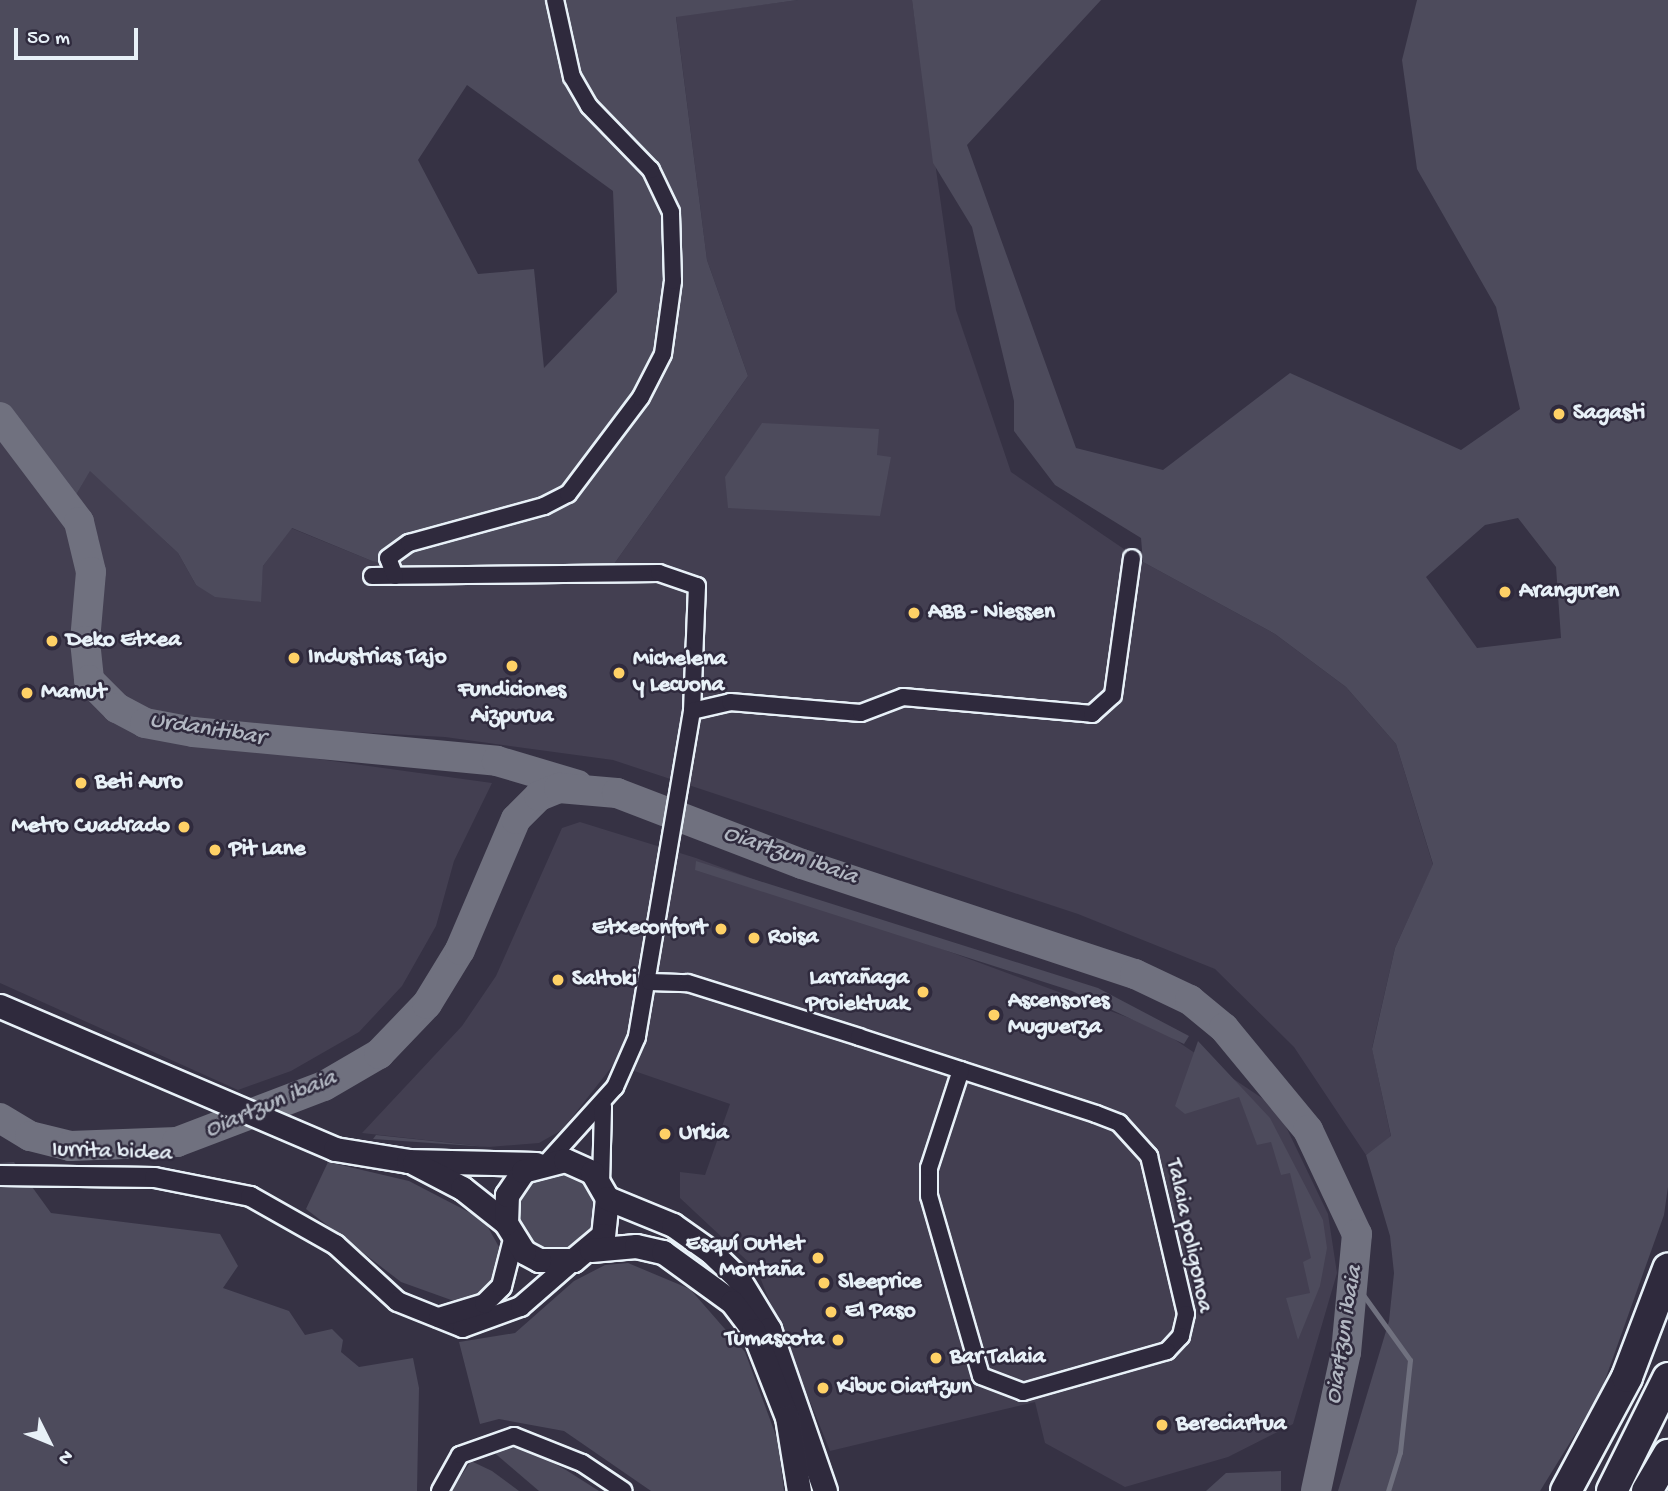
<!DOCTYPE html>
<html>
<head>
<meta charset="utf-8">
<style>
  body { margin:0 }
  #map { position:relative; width:1668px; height:1491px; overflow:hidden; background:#363244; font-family:"Gochi Hand",sans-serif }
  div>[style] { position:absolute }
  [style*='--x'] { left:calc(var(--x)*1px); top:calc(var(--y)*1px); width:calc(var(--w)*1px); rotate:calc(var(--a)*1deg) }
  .built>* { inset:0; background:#433f51 }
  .green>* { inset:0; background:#4d4b5c }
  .round { border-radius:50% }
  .stream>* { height:5px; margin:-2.5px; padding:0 2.5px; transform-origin:2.5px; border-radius:2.5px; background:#70717f }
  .river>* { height:30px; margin:-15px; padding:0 15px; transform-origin:15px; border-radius:15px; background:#70717f }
  .roads { filter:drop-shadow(2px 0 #e8f1f8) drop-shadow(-2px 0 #e8f1f8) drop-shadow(0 2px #e8f1f8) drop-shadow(0 -2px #e8f1f8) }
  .minor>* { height:16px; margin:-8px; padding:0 8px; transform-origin:8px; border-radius:8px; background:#2f2a3d }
  .tertiary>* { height:19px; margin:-9.5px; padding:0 9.5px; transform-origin:9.5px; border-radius:9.5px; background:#2f2a3d }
  .secondary>* { height:23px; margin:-11.5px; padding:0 11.5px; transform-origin:11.5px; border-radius:11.5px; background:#2f2a3d }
  .motorway>* { height:30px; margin:-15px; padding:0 15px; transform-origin:15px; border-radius:15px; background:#2f2a3d }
  .dots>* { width:19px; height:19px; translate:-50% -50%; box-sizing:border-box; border:4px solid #2f2a3d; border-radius:50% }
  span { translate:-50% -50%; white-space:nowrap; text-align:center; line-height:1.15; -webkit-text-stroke:5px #2f2a3d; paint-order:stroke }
  .poi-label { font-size:23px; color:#e8f1f8; font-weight:700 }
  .left { translate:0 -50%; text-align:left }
  .right { translate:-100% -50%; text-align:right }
  .street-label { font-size:23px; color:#e8f1f8 }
  .water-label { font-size:24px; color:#b2b7c2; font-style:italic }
  .north { position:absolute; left:14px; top:1407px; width:70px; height:70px; -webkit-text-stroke:5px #2f2a3d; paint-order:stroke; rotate:133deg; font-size:19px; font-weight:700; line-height:28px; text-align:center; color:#e8f1f8 }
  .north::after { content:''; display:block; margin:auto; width:24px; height:32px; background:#e8f1f8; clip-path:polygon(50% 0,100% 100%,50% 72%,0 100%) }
  .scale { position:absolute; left:14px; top:28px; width:124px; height:32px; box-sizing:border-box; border:4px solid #e8f1f8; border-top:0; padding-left:9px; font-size:21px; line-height:24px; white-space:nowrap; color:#e8f1f8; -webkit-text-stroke:5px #2f2a3d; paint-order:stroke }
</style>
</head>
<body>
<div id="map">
  <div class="built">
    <i style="clip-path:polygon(798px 0,912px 0,956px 310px,1011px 472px,1143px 562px,1275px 634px,1346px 687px,1396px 744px,1433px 865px,1395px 948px,1372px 1048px,1391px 1137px,1366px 1155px,1294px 1047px,1215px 969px,1078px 914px,613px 760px,445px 737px,173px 722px,144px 716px,105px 688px,97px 671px,99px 540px,76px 495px,90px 470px,178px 553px,196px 585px,260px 602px,263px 566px,291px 528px,372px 561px,614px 564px,748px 376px,707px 260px,676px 16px)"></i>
    <i style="clip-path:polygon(0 430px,76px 538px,81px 560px,76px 659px,82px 684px,103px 713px,151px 736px,492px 783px,454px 861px,436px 926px,402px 986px,359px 1032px,291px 1071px,238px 1090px,0 983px)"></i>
    <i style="clip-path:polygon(580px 822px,696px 858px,1159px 1029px,1277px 1108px,1328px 1214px,1337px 1273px,1293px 1424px,1228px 1457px,1125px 1487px,1045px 1443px,1035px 1402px,830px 1451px,757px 1270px,680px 1198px,680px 1172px,705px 1175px,730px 1104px,614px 1064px,562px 1130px,539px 1143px,489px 1147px,362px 1133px,462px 1026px,496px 976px,562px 828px)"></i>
  </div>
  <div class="green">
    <i style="clip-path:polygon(evenodd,0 0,798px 0,676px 17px,707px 260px,748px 376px,614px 564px,417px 570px,372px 561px,292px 528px,263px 566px,261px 602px,215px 597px,196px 585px,178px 553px,90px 471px,76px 495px,0 402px,0 0,467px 85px,613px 191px,617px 292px,544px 368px,534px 269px,478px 274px,418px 160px,467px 85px)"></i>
    <i style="clip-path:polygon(evenodd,912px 0,1101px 0,967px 145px,1076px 448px,1163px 470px,1290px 373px,1461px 450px,1520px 409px,1496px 307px,1417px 169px,1402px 60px,1417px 0,1668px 0,1668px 1187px,1664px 1215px,1600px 1394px,1540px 1491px,1338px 1491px,1389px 1321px,1394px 1273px,1390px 1236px,1366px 1155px,1391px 1136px,1372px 1049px,1395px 948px,1433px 864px,1396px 744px,1346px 687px,1275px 634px,1143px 562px,1141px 538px,1055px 485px,1014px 431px,1014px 401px,972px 227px,933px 163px,912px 0,1518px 518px,1556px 567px,1561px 638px,1477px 648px,1426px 577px,1485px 525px,1518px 518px)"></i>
    <i style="clip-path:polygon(762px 423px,879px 429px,877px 455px,891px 457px,880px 516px,728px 508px,725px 477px)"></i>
    <i style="clip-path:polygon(696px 861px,1098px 988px,1189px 1036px,1184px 1044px,1072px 991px,695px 870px)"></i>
    <i style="clip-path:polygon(1198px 1041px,1270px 1118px,1323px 1220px,1327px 1248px,1320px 1286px,1298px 1340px,1286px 1298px,1310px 1293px,1303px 1262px,1311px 1258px,1290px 1173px,1281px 1175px,1271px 1142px,1257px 1145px,1239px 1097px,1185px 1114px,1175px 1106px)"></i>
    <i style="clip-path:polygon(376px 1135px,489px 1147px,373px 1139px)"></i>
    <i style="clip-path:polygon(14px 1162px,51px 1213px,220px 1234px,238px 1266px,223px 1288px,289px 1311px,305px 1335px,332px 1329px,343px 1340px,341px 1352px,359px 1367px,413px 1358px,419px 1388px,417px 1491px,0 1491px,0 1163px)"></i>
    <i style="clip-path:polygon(328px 1162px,409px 1181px,484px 1220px,499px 1247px,491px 1283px,473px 1298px,454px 1301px,401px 1282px,306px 1209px)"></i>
    <i class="round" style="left:517px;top:1171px;width:80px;height:80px"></i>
    <i style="clip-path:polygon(628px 1263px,690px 1289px,745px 1352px,778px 1441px,784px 1491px,651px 1491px,564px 1431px,499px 1419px,480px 1424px,459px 1342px,515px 1333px,574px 1281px,605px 1265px)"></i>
    <i style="clip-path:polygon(526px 1448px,566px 1470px,599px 1491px,539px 1491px,490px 1449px)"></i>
    <i style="clip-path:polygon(471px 1461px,492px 1471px,519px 1491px,451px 1491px)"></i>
    <i style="clip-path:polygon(1281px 1471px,1281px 1491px,1206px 1491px,1226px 1473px)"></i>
  </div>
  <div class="stream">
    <i style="--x:1356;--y:1285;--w:92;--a:54.2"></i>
    <i style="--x:1410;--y:1360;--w:93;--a:96.2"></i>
    <i style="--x:1400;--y:1452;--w:41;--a:107.1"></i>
  </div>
  <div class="river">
    <i style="--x:0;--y:417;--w:131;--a:53"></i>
    <i style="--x:79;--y:522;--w:51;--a:76.5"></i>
    <i style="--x:91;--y:572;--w:69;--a:95"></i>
    <i style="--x:85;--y:641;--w:39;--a:84"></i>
    <i style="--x:89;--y:680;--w:40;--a:45"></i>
    <i style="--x:117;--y:708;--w:32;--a:28"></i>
    <i style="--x:145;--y:723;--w:49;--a:10.6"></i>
    <i style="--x:193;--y:732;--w:305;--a:5.4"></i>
    <i style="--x:497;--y:761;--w:84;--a:16.5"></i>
    <i style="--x:0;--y:1118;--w:35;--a:31"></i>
    <i style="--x:30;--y:1136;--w:41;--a:14"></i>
    <i style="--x:70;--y:1146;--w:107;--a:-2.1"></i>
    <i style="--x:177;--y:1142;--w:157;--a:-20.9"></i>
    <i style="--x:324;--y:1086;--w:64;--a:-30.2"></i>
    <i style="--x:379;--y:1054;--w:69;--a:-46.2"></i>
    <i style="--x:427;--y:1004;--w:63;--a:-58.6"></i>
    <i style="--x:460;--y:950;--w:142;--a:-66.9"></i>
    <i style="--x:516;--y:819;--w:33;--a:-45"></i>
    <i style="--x:539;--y:796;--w:22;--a:-22"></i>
    <i style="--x:559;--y:788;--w:58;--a:4.9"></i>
    <i style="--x:617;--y:793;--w:198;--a:21"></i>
    <i style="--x:802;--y:864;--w:351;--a:18.3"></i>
    <i style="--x:1135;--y:974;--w:61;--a:25.3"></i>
    <i style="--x:1190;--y:1000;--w:44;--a:39.5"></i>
    <i style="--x:1224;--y:1028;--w:132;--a:50.5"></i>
    <i style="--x:1308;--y:1130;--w:115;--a:64.8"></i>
    <i style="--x:1357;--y:1234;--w:119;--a:95.3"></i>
    <i style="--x:1346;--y:1352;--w:142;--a:102.2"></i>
  </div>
  <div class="roads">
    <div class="minor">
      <i style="--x:372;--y:576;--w:287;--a:-0.6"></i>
      <i style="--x:659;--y:573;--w:40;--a:18.9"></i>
      <i style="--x:697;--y:586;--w:125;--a:92.3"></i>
      <i style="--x:692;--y:711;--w:331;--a:99.6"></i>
      <i style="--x:637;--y:1037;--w:55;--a:113.7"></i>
      <i style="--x:615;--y:1087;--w:97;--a:132.1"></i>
      <i style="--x:395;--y:576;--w:19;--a:-111"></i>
      <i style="--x:388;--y:558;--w:26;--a:-36"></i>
      <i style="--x:409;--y:543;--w:140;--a:-15.3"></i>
      <i style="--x:544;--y:506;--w:27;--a:-27"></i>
      <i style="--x:568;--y:494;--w:121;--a:-53"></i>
      <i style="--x:641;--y:397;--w:48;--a:-62.9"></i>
      <i style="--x:663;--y:354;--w:74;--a:-82.2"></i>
      <i style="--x:673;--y:281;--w:69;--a:-91.7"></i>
      <i style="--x:671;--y:212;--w:47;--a:-115.5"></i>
      <i style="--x:651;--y:170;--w:89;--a:-134.1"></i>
      <i style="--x:589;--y:106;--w:34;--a:-120"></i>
      <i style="--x:572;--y:77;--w:79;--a:-102.4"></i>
      <i style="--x:692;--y:711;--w:39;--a:-13"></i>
      <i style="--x:730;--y:702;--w:131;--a:4.8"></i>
      <i style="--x:861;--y:713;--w:45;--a:-20.9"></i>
      <i style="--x:903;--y:697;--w:190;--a:5.1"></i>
      <i style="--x:1092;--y:714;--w:28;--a:-42"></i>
      <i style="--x:1113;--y:695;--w:138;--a:-82.1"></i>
      <i style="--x:650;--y:982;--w:38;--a:2"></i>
      <i style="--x:688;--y:983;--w:179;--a:17.5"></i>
      <i style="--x:859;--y:1037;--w:249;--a:18"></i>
      <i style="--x:1096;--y:1114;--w:25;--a:21"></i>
      <i style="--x:1119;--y:1123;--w:45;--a:47.7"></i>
      <i style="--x:1149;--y:1156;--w:162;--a:76.8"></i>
      <i style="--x:1186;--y:1314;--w:23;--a:103"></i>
      <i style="--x:1181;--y:1336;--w:21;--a:133"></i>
      <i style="--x:1167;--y:1351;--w:150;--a:164.1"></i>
      <i style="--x:1023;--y:1392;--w:45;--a:-159.1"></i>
      <i style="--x:981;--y:1376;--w:187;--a:-106.1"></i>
      <i style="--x:929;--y:1196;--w:28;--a:-90"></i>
      <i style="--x:929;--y:1168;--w:103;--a:-71.9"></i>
      <i style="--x:601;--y:1184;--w:78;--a:-88.5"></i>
      <i style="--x:440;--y:1491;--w:41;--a:-60.9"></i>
      <i style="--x:460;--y:1455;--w:57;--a:-19.4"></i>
      <i style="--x:514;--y:1436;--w:73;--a:21.7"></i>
      <i style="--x:582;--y:1463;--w:50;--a:33.7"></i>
    </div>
    <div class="tertiary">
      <i style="--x:0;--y:1175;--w:154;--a:0.7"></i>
      <i style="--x:154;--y:1177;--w:98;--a:11.2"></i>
      <i style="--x:250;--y:1196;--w:98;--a:29.5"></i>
      <i style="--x:335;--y:1244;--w:84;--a:42.6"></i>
      <i style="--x:397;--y:1301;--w:70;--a:21.8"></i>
      <i style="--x:462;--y:1327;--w:62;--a:-19.9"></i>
      <i style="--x:520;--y:1306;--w:70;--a:-41"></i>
      <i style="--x:438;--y:1317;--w:48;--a:-16.9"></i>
      <i style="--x:484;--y:1303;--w:24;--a:-45"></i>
      <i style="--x:501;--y:1286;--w:49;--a:-75.7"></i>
    </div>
    <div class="secondary">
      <i style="--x:0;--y:1006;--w:364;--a:23.1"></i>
      <i style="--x:335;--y:1149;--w:74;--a:9.3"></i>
      <i style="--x:408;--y:1161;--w:128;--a:1.3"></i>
      <i style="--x:414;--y:1163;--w:54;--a:27.5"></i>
      <i style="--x:462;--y:1188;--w:56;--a:38.5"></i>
      <i style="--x:607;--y:1198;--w:37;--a:96"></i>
      <i style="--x:603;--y:1235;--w:39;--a:140"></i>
      <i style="--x:573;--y:1260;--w:34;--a:180"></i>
      <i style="--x:539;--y:1260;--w:17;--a:-152"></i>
      <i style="--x:524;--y:1252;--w:34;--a:-122"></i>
      <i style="--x:506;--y:1223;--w:28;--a:-88"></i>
      <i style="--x:507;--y:1195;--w:29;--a:-56"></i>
      <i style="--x:523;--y:1171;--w:43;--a:-14.7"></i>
      <i style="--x:565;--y:1160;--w:30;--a:24"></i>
      <i style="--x:592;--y:1172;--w:30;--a:60"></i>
      <i style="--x:607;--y:1198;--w:71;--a:22.2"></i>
      <i style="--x:673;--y:1225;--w:47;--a:35.4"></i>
      <i style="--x:711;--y:1252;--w:37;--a:44"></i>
      <i style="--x:738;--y:1278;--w:60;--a:58.7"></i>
      <i style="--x:769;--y:1329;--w:171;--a:70.9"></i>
      <i style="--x:591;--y:1250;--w:45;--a:-5.1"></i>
      <i style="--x:636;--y:1246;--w:28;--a:13"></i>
      <i style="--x:663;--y:1252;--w:85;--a:35.9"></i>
      <i style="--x:732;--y:1302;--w:35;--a:53"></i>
      <i style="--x:753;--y:1330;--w:93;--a:68.7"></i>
      <i style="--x:787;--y:1417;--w:75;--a:80.8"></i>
    </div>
    <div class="motorway">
      <i style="--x:1566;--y:1491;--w:129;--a:-61.8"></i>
      <i style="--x:1627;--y:1377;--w:116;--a:-69.2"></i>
      <i style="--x:1612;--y:1491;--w:126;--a:-63.6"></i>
      <i style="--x:1647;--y:1491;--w:42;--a:-59.7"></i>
    </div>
  </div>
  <div class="dots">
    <i style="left:1559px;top:414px;background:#ffd166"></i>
    <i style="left:1505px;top:592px;background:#ffd166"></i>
    <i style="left:914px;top:613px;background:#ffd166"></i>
    <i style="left:52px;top:641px;background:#ffd166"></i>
    <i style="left:294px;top:658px;background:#ffd166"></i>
    <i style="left:512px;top:666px;background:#ffd166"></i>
    <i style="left:619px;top:673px;background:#ffd166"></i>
    <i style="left:27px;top:693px;background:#ffd166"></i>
    <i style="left:81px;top:783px;background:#ffd166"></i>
    <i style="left:184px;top:827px;background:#ffd166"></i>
    <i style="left:215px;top:850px;background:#ffd166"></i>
    <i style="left:721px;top:929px;background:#ffd166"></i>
    <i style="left:754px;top:938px;background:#ffd166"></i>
    <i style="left:558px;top:980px;background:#ffd166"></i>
    <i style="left:923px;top:992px;background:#ffd166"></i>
    <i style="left:994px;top:1015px;background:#ffd166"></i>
    <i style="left:665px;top:1134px;background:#ffd166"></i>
    <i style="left:818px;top:1258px;background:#ffd166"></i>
    <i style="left:824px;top:1283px;background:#ffd166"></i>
    <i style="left:831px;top:1312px;background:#ffd166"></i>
    <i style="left:838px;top:1340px;background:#ffd166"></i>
    <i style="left:936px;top:1358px;background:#ffd166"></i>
    <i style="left:823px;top:1388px;background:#ffd166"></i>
    <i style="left:1162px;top:1425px;background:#ffd166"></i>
  </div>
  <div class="poi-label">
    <span class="left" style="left:1573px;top:414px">Sagasti</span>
    <span class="left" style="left:1519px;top:592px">Aranguren</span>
    <span class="left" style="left:928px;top:613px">ABB - Niessen</span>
    <span class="left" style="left:66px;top:641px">Deko Etxea</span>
    <span class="left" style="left:308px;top:658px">Industrias Tajo</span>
    <span class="left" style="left:633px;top:673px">Michelena<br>y Lecuona</span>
    <span style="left:512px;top:704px">Fundiciones<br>Aizpurua</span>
    <span class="left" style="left:41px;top:693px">Mamut</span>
    <span class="left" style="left:95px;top:783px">Beti Auro</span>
    <span class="right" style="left:170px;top:827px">Metro Cuadrado</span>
    <span class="left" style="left:229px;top:850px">Pit Lane</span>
    <span class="right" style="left:707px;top:929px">Etxeconfort</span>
    <span class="left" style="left:768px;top:938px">Roisa</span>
    <span class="right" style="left:909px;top:992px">Larrañaga<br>Proiektuak</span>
    <span class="left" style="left:572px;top:980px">Saltoki</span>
    <span class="left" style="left:1008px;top:1015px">Ascensores<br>Muguerza</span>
    <span class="left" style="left:679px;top:1134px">Urkia</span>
    <span class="right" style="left:804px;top:1258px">Esquí Outlet<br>Montaña</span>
    <span class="left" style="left:838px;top:1283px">Sleeprice</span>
    <span class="left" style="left:845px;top:1312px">El Paso</span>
    <span class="right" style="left:824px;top:1340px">Tumascota</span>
    <span class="left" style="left:950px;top:1358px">Bar Talaia</span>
    <span class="left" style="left:837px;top:1388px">Kibuc Oiartzun</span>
    <span class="left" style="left:1176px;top:1425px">Bereciartua</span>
  </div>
  <div class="street-label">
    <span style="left:112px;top:1153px;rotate:2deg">Iurrita bidea</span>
    <span style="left:1188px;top:1236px;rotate:78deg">Talaia poligonoa</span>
  </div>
  <div class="water-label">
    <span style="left:207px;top:730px;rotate:9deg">Urdanitibar</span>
    <span style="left:790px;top:856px;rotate:19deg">Oiartzun ibaia</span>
    <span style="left:271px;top:1105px;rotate:-23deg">Oiartzun ibaia</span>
    <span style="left:1345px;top:1335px;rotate:-81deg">Oiartzun ibaia</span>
  </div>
  <div class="north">N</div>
  <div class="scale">50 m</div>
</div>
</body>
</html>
